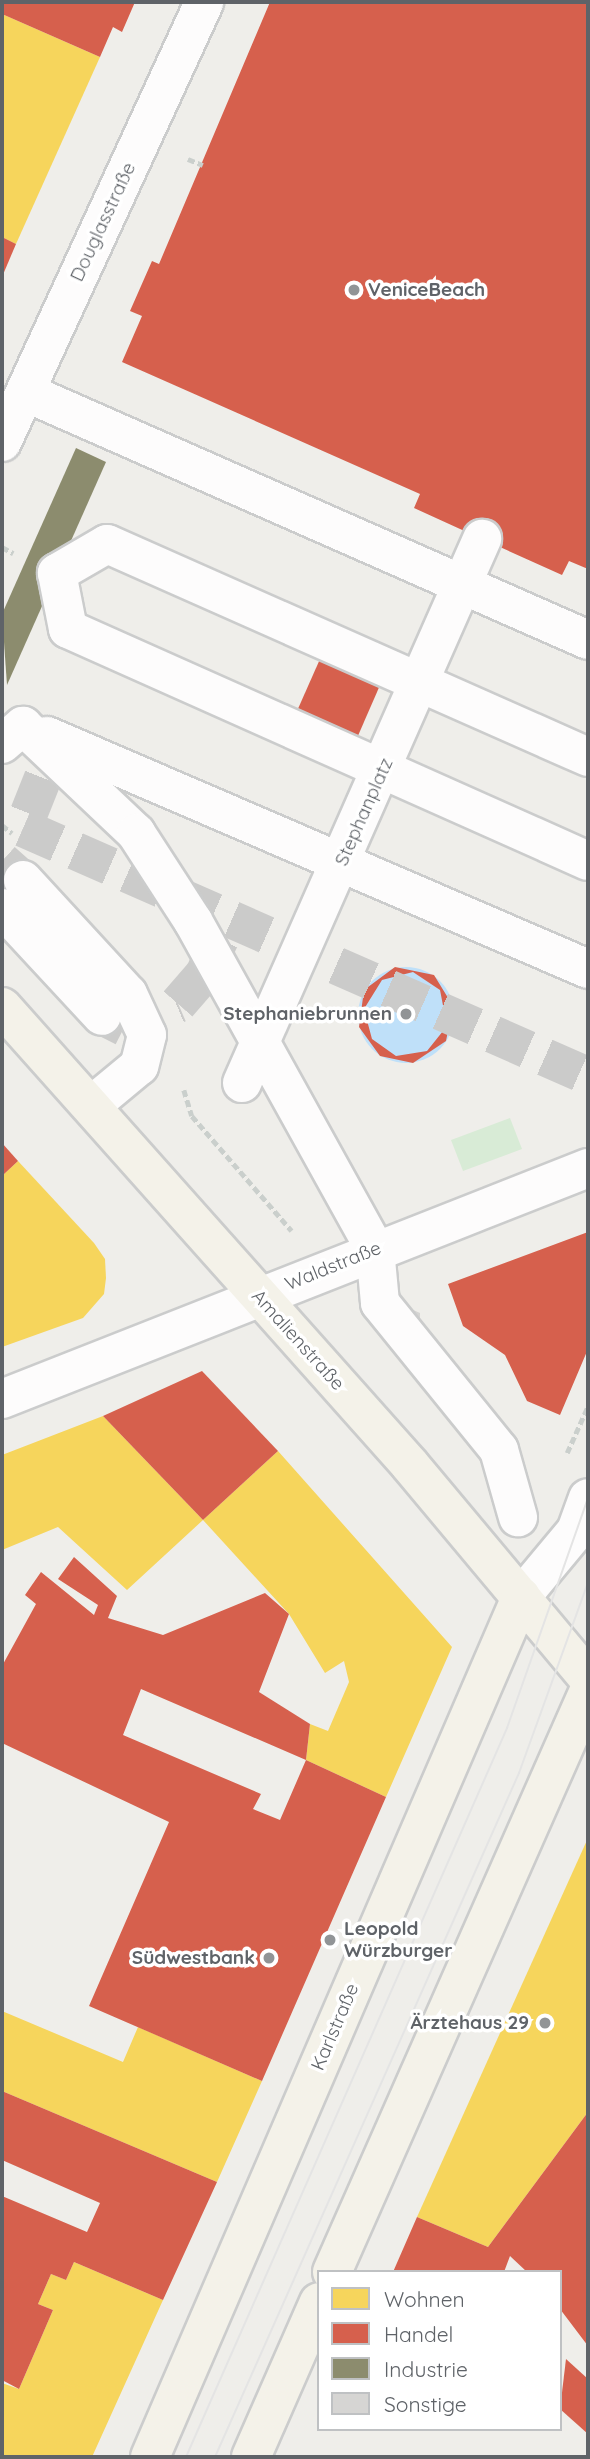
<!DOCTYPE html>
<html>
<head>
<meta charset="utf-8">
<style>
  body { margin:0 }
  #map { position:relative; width:590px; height:2459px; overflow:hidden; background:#efeeea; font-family:Quicksand,sans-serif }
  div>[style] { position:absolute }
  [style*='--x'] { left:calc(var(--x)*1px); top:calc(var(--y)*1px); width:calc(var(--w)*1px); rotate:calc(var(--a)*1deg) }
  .green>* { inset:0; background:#d8ebd6 }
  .water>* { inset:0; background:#bfe0f9 }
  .round { border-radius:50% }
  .homes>* { inset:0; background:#f6d55c }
  .shops>* { inset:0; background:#d6604d }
  .industry>* { inset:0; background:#8c8c6e }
  .building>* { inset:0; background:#d6d5d3 }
  .minor-tunnel>* { height:38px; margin-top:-19px; transform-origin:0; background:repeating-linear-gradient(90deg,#cbcbca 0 38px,transparent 0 57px) }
  .path>* { height:4.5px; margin-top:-2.25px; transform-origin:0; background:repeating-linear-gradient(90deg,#cacfcc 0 7px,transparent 0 10.5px) }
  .roads { filter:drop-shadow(2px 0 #cbcccc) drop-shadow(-2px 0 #cbcccc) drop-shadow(0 2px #cbcccc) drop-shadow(0 -2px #cbcccc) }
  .minor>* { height:38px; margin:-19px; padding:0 19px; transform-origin:19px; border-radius:19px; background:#fdfcfc }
  .major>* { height:38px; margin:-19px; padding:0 19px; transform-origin:19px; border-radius:19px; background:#f4f2e9 }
  .tram>* { height:2px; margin:-1px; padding:0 1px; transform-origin:1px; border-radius:1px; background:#e4e4e4 }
  .dots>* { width:19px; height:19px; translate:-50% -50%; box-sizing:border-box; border:4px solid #fff; border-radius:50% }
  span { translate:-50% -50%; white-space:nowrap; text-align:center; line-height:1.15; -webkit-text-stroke:7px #fff; paint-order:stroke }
  .street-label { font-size:19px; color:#5f6368 }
  .poi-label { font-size:19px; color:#5f6368; font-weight:700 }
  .left { translate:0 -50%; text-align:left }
  .right { translate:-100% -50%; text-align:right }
  .frame { position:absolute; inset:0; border:4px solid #5f6368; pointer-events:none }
  .legend { position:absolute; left:317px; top:2270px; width:245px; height:161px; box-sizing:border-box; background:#fff; border:2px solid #bfc1c3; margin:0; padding:9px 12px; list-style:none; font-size:21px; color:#5f6368 }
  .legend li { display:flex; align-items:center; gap:14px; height:35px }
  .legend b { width:35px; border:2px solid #bfc1c3 }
</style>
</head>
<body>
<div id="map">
  <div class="green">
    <i style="clip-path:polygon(510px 1118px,522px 1149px,463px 1171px,451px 1140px)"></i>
  </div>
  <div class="water">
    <i class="round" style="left:358px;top:967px;width:96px;height:96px"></i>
  </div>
  <div class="homes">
    <i style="clip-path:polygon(2px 14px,100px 57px,16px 244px,2px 237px)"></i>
    <i style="clip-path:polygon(18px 1161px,94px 1243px,105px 1259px,106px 1278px,104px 1294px,83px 1318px,2px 1347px,2px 1176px)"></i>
    <i style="clip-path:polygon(103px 1416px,203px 1520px,127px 1590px,58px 1527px,2px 1550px,2px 1455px)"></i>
    <i style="clip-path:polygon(278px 1451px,452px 1647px,386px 1797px,306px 1760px,310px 1724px,328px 1731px,349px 1682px,344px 1661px,325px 1673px,289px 1614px,203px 1520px)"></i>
    <i style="clip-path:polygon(588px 1838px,588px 2112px,488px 2247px,417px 2217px)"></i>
    <i style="clip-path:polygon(2px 2011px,123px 2062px,138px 2027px,262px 2081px,217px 2182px,2px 2091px)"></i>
    <i style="clip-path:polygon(74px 2262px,163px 2300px,92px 2457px,2px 2457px,2px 2383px,19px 2389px,53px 2310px,38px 2304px,51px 2274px,66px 2280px)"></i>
  </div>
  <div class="shops">
    <i style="clip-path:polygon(2px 2px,135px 2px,122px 32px,113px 27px,100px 57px,2px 14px)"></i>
    <i style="clip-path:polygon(270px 2px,588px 2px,588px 569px,569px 561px,562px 575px,482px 539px,414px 508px,420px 494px,122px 362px,142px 316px,130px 311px,152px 261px,159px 264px)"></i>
    <i style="clip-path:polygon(2px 237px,16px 244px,2px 277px)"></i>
    <i style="clip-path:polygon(324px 650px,384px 676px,357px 738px,297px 711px)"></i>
    <i style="clip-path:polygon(evenodd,395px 967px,434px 975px,453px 1006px,446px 1041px,413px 1063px,380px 1056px,359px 1027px,364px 990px,395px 967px,413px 972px,440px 990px,447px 1026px,427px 1051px,396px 1056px,372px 1039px,364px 1009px,382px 980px,413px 972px)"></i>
    <i style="clip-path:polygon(2px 1143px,18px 1161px,2px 1176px)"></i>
    <i style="clip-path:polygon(588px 1232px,588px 1349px,560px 1415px,527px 1401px,505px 1355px,463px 1326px,448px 1284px)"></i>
    <i style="clip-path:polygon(202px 1371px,278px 1451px,203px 1520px,103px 1416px)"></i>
    <i style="clip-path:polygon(74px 1557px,117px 1596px,108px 1618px,163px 1635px,265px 1593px,289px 1614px,259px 1692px,310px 1724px,306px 1760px,141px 1689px,123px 1735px,261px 1794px,253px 1809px,280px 1820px,306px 1760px,386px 1797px,262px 2081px,89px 2006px,169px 1822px,2px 1743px,2px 1666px,36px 1604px,25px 1595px,41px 1572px,94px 1615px,98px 1605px,58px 1579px)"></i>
    <i style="clip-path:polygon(2px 2091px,217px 2182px,163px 2300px,74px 2262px,66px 2280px,51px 2274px,38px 2304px,53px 2310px,19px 2389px,2px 2380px,2px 2196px,87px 2232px,100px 2203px,2px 2160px)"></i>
    <i style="clip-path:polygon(588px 2112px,588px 2346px,560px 2309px,560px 2272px,527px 2272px,510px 2256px,504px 2272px,393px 2272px,417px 2217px,488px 2247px)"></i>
    <i style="clip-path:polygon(566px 2359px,588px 2379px,588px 2434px,560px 2409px)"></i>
  </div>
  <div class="industry">
    <i style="clip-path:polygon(76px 448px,106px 462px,7px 685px,2px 614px)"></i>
  </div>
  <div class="building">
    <i style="clip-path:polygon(404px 1306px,420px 1313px,420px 1328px)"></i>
  </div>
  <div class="minor-tunnel">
    <i style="--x:64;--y:725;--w:111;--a:111.7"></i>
    <i style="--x:23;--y:828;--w:617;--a:23.7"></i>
    <i style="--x:2;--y:861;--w:28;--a:42"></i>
    <i style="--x:102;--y:1016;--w:25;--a:27"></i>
    <i style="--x:124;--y:1027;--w:59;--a:-23.1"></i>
    <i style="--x:178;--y:1004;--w:40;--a:-49"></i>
    <i style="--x:204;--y:974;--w:48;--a:-65.6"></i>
  </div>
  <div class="path">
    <i style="--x:188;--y:159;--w:16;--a:22"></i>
    <i style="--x:2;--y:547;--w:13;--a:29"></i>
    <i style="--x:2;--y:825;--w:13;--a:39"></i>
    <i style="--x:184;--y:1090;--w:27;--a:73"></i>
    <i style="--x:192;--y:1116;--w:152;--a:49"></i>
    <i style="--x:567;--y:1453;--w:51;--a:-65.9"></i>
  </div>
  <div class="roads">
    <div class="minor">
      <i style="--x:25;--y:392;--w:615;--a:23.77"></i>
      <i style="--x:2;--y:442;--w:484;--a:-65.3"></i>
      <i style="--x:47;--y:736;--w:589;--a:23.3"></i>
      <i style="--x:2;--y:744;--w:28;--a:-41"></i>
      <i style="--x:23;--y:726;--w:156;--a:43.4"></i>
      <i style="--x:136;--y:833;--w:105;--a:57.1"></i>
      <i style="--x:193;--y:921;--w:375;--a:61"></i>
      <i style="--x:375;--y:1249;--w:54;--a:84.7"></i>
      <i style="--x:380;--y:1303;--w:189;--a:51"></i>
      <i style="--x:499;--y:1450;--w:70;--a:74.2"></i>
      <i style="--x:588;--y:757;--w:526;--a:-156.11"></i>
      <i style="--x:107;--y:544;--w:58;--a:149.9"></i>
      <i style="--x:57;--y:573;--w:57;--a:78.9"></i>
      <i style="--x:68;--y:629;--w:569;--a:24.04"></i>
      <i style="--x:23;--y:880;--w:155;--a:47.4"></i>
      <i style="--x:128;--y:994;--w:45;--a:65.1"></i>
      <i style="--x:147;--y:1035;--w:32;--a:104"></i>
      <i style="--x:139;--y:1066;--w:61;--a:140.3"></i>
      <i style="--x:2;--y:908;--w:147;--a:47.2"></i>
      <i style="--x:242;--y:1083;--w:595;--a:-66.19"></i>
      <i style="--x:2;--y:1399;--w:630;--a:-21.51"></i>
      <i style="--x:521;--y:1597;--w:86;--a:-50.2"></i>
      <i style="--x:576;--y:1531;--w:35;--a:-70"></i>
    </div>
    <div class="major">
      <i style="--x:2;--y:1007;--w:613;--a:48.3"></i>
      <i style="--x:410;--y:1465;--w:278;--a:50.1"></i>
      <i style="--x:332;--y:2272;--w:633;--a:-66.15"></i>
      <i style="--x:150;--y:2457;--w:937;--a:-66.66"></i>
      <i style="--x:251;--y:2457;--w:169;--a:-66.3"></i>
    </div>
  </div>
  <div class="tram">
    <i style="--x:186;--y:2457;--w:797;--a:-66.23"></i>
    <i style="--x:507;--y:1728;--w:244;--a:-70.6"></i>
    <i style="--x:215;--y:2457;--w:749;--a:-66.04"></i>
    <i style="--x:519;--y:1773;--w:203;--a:-70.1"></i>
  </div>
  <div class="dots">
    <i style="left:354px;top:290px;background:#919496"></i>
    <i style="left:406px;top:1014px;background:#919496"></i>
    <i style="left:330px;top:1940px;background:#919496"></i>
    <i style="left:269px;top:1958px;background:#919496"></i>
    <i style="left:545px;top:2023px;background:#919496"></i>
  </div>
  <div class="street-label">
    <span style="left:103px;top:222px;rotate:-65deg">Douglasstraße</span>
    <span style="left:364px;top:812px;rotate:-66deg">Stephanplatz</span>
    <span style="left:333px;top:1266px;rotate:-22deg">Waldstraße</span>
    <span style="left:298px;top:1340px;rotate:48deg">Amalienstraße</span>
    <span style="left:335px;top:2027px;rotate:-67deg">Karlstraße</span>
  </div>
  <div class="poi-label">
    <span class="left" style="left:368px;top:290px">VeniceBeach</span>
    <span class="right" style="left:392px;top:1014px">Stephaniebrunnen</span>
    <span class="left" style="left:344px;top:1940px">Leopold<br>Würzburger</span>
    <span class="right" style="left:255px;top:1958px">Südwestbank</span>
    <span class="right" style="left:529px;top:2023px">Ärztehaus 29</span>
  </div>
  <div class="frame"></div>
  <ul class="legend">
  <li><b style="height:19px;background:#f6d55c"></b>Wohnen</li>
  <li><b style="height:19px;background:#d6604d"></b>Handel</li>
  <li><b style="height:19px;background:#8c8c6e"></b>Industrie</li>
  <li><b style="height:19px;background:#d6d5d3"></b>Sonstige</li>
  </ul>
</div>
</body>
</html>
